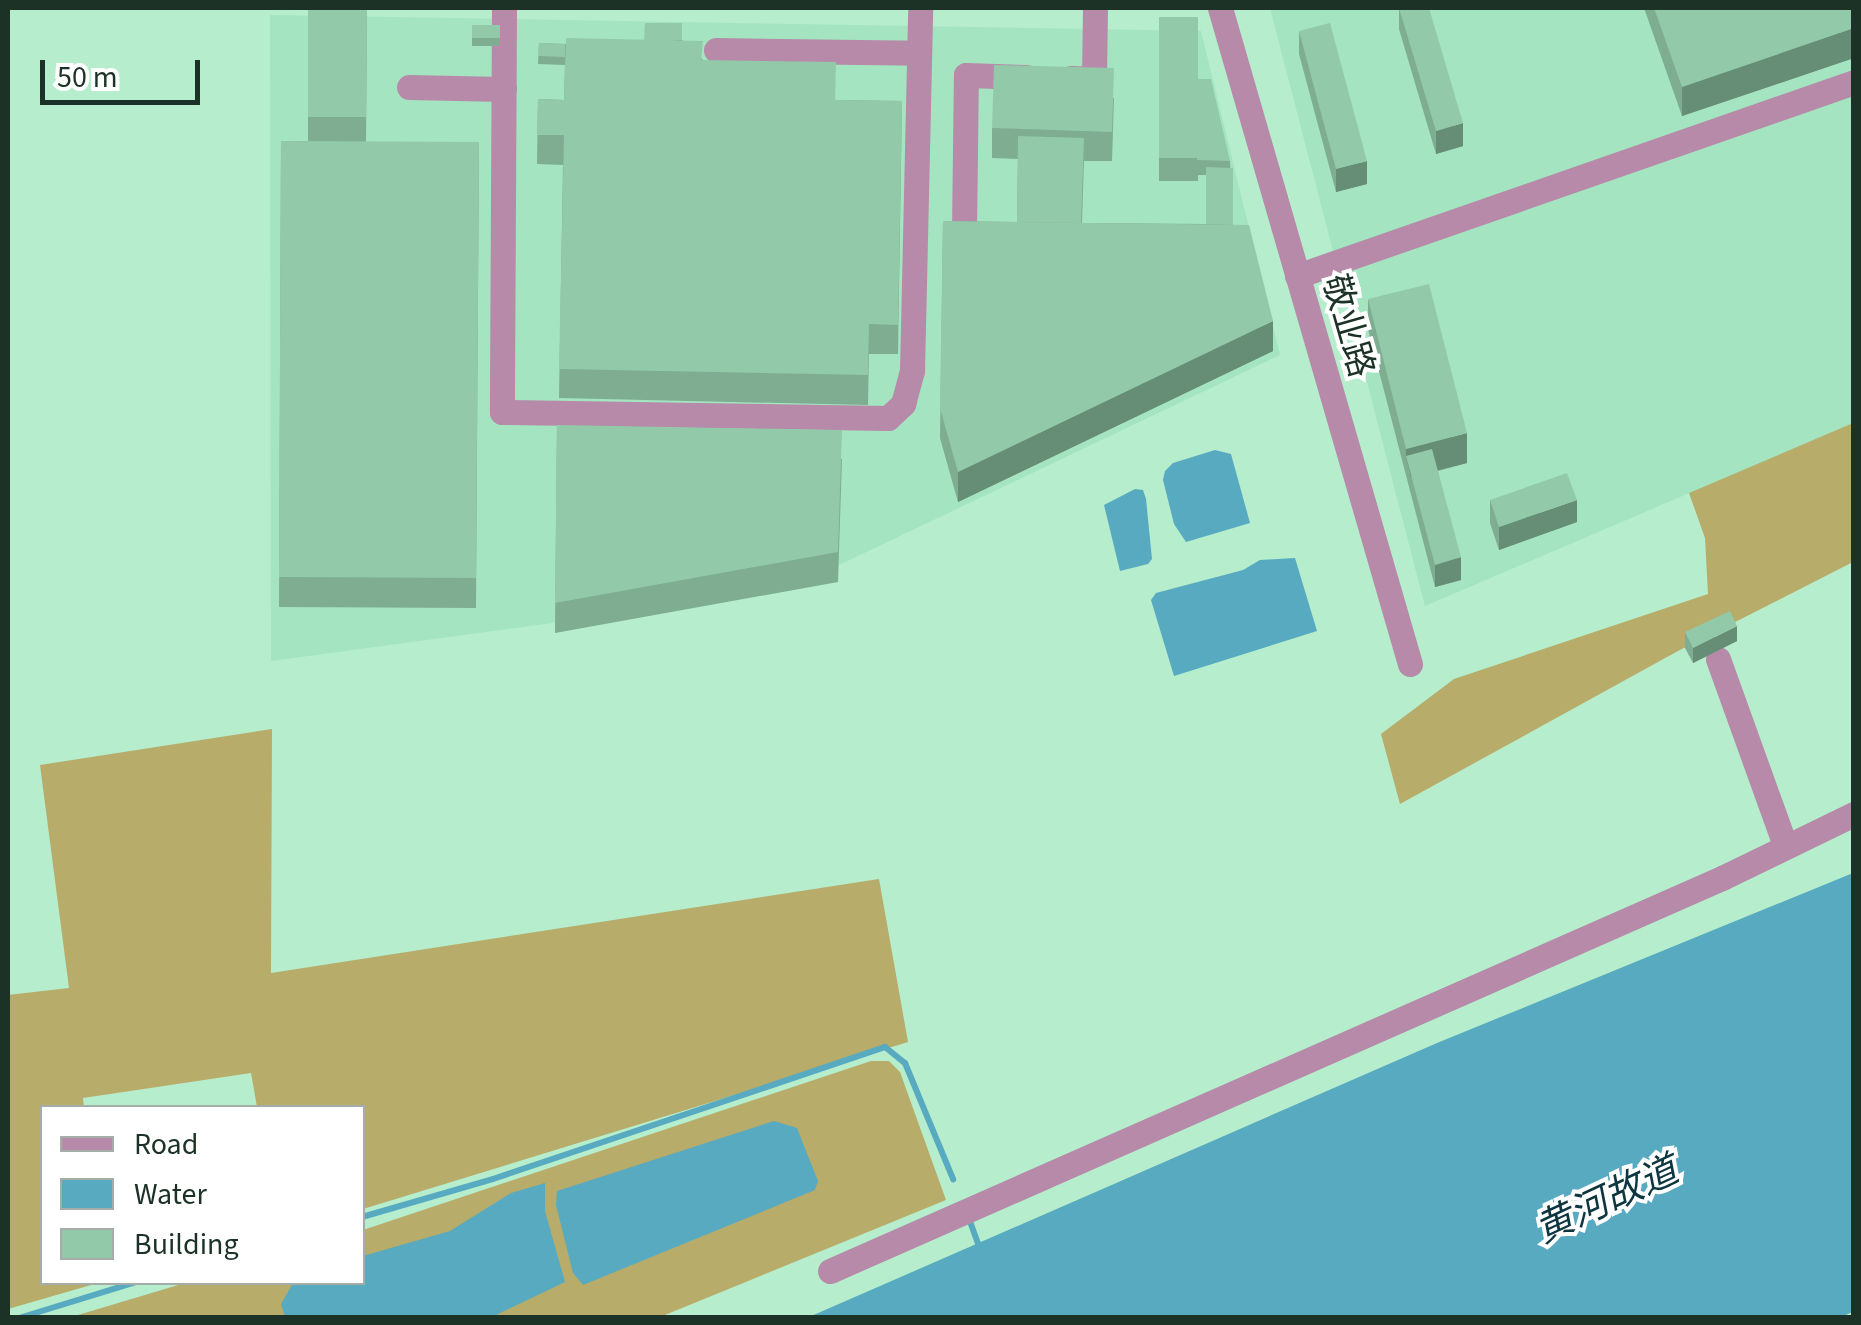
<!DOCTYPE html>
<html>
<head>
<meta charset="utf-8">
<style>
  body { margin:0 }
  #map { position:relative; width:1861px; height:1325px; overflow:hidden; background:#b5edcd; font-family:"Source Sans 3","Noto Sans SC",sans-serif }
  div>[style] { position:absolute }
  [style*='--x'] { left:calc(var(--x)*1px); top:calc(var(--y)*1px); width:calc(var(--w)*1px); rotate:calc(var(--a)*1deg) }
  .built>* { inset:0; background:#a4e4c0 }
  .forest>* { inset:0; background:#b8ac6a }
  .water>* { inset:0; background:#58aac1 }
  .stream>* { height:6px; margin:-3px; padding:0 3px; transform-origin:3px; border-radius:3px; background:#58aac1 }
  .minor>* { height:25px; margin:-12.5px; padding:0 12.5px; transform-origin:12.5px; border-radius:12.5px; background:#b68aa8 }
  .wall>* { inset:0; background:#7ead91 }
  .shaded-wall>* { inset:0; background:#668d76 }
  .building>* { inset:0; background:#92c9a9 }
  span { translate:-50% -50%; white-space:nowrap; text-align:center; line-height:1.15; -webkit-text-stroke:8px #fff; paint-order:stroke }
  .street-label { font-size:35px; color:#1c3226 }
  .water-label { font-size:38px; color:#0e3640; font-style:italic }
  .frame { position:absolute; inset:0; border:10px solid #1c3226; pointer-events:none }
  .legend { position:absolute; left:40px; top:1105px; width:325px; height:180px; box-sizing:border-box; background:#fff; border:2px solid #a4ada8; margin:0; padding:12px 18px; list-style:none; font-size:30px; color:#1c3226 }
  .legend li { display:flex; align-items:center; gap:20px; height:50px }
  .legend b { width:50px; border:2px solid #a4ada8 }
  .scale { position:absolute; left:40px; top:60px; width:160px; height:45px; box-sizing:border-box; border:5px solid #1c3226; border-top:0; padding-left:12px; font-size:30px; line-height:35px; white-space:nowrap; color:#1c3226; -webkit-text-stroke:8px #fff; paint-order:stroke }
</style>
</head>
<body>
<div id="map">
  <div class="built">
    <i style="clip-path:polygon(1270px 8px,1853px 8px,1853px 423px,1425px 606px)"></i>
    <i style="clip-path:polygon(270px 15px,1201px 31px,1280px 355px,818px 575px,552px 623px,271px 661px)"></i>
  </div>
  <div class="forest">
    <i style="clip-path:polygon(1853px 423px,1853px 562px,1678px 651px,1400px 804px,1381px 734px,1454px 679px,1708px 594px,1705px 538px,1689px 493px)"></i>
    <i style="clip-path:polygon(272px 729px,271px 973px,879px 879px,908px 1042px,363px 1209px,362px 1108px,257px 1107px,251px 1073px,83px 1098px,84px 1107px,42px 1108px,42px 1282px,98px 1283px,8px 1309px,8px 995px,69px 988px,40px 765px)"></i>
    <i style="clip-path:polygon(871px 1061px,889px 1061px,900px 1072px,946px 1200px,660px 1317px,68px 1318px,185px 1283px,362px 1282px,363px 1230px)"></i>
  </div>
  <div class="water">
    <i style="clip-path:polygon(1215px 450px,1231px 454px,1250px 523px,1186px 542px,1174px 524px,1163px 480px,1165px 471px,1173px 463px)"></i>
    <i style="clip-path:polygon(1135px 489px,1143px 490px,1146px 499px,1152px 559px,1148px 564px,1120px 571px,1104px 505px)"></i>
    <i style="clip-path:polygon(1295px 558px,1317px 631px,1174px 676px,1151px 600px,1156px 593px,1243px 570px,1260px 560px)"></i>
    <i style="clip-path:polygon(1853px 873px,1854px 1311px,1842px 1317px,809px 1317px,1437px 1043px)"></i>
    <i style="clip-path:polygon(774px 1121px,797px 1128px,818px 1181px,815px 1190px,583px 1285px,573px 1273px,556px 1205px,557px 1191px)"></i>
    <i style="clip-path:polygon(545px 1183px,545px 1211px,565px 1282px,492px 1317px,285px 1317px,281px 1304px,293px 1283px,362px 1282px,363px 1256px,450px 1231px,511px 1193px)"></i>
  </div>
  <div class="stream">
    <i style="--x:968;--y:1216;--w:37;--a:70"></i>
    <i style="--x:362;--y:1217;--w:136;--a:-16.2"></i>
    <i style="--x:493;--y:1179;--w:414;--a:-18.6"></i>
    <i style="--x:885;--y:1047;--w:26;--a:39"></i>
    <i style="--x:905;--y:1063;--w:126;--a:67.5"></i>
    <i style="--x:19;--y:1318;--w:122;--a:-17.1"></i>
  </div>
  <div class="minor">
    <i style="--x:504;--y:8;--w:404;--a:90.3"></i>
    <i style="--x:502;--y:412;--w:386;--a:0.9"></i>
    <i style="--x:888;--y:418;--w:21;--a:-43"></i>
    <i style="--x:903;--y:404;--w:34;--a:-75"></i>
    <i style="--x:912;--y:371;--w:363;--a:-88.7"></i>
    <i style="--x:1220;--y:8;--w:683;--a:73.85"></i>
    <i style="--x:716;--y:50;--w:203;--a:0.8"></i>
    <i style="--x:1071;--y:78;--w:23;--a:2"></i>
    <i style="--x:1094;--y:79;--w:71;--a:-89.2"></i>
    <i style="--x:409;--y:87;--w:95;--a:1.2"></i>
    <i style="--x:964;--y:232;--w:157;--a:-89.3"></i>
    <i style="--x:966;--y:75;--w:60;--a:1.9"></i>
    <i style="--x:1297;--y:276;--w:590;--a:-19.2"></i>
    <i style="--x:1718;--y:659;--w:198;--a:70.2"></i>
    <i style="--x:830;--y:1271;--w:975;--a:-23.78"></i>
    <i style="--x:1722;--y:878;--w:147;--a:-25.9"></i>
  </div>
  <div class="wall">
    <i style="clip-path:polygon(308px 8px,367px 8px,366px 142px,479px 142px,476px 608px,279px 607px,281px 141px,308px 141px)"></i>
    <i style="clip-path:polygon(1399px 8px,1463px 146px,1436px 154px,1399px 29px)"></i>
    <i style="clip-path:polygon(1644px 8px,1854px 8px,1854px 58px,1682px 116px)"></i>
    <i style="clip-path:polygon(1159px 17px,1198px 79px,1230px 161px,1233px 225px,1273px 351px,958px 502px,940px 438px,943px 221px,1017px 222px,1018px 159px,992px 158px,992px 128px,1114px 98px,1112px 161px,1084px 161px,1082px 223px,1206px 224px,1206px 175px,1198px 175px,1198px 181px,1159px 181px)"></i>
    <i style="clip-path:polygon(472px 25px,500px 25px,500px 46px,472px 46px)"></i>
    <i style="clip-path:polygon(1299px 31px,1367px 184px,1336px 192px,1299px 54px)"></i>
    <i style="clip-path:polygon(682px 40px,703px 60px,836px 100px,902px 101px,898px 354px,869px 354px,868px 405px,559px 398px,563px 165px,537px 164px,538px 99px,564px 100px,565px 65px,538px 64px,539px 43px,565px 44px)"></i>
    <i style="clip-path:polygon(1368px 299px,1467px 463px,1438px 471px,1461px 580px,1435px 587px,1368px 329px)"></i>
    <i style="clip-path:polygon(557px 425px,842px 459px,838px 582px,555px 633px)"></i>
    <i style="clip-path:polygon(1490px 500px,1577px 522px,1499px 550px,1490px 523px)"></i>
    <i style="clip-path:polygon(1685px 632px,1737px 641px,1693px 663px,1685px 648px)"></i>
  </div>
  <div class="shaded-wall">
    <i style="clip-path:polygon(1854px 28px,1854px 58px,1682px 116px,1682px 87px)"></i>
    <i style="clip-path:polygon(1463px 123px,1463px 146px,1436px 154px,1436px 131px)"></i>
    <i style="clip-path:polygon(1367px 161px,1367px 184px,1336px 192px,1336px 169px)"></i>
    <i style="clip-path:polygon(1273px 321px,1273px 351px,958px 502px,958px 472px)"></i>
    <i style="clip-path:polygon(1467px 433px,1467px 463px,1411px 477px,1406px 456px,1406px 449px)"></i>
    <i style="clip-path:polygon(1577px 500px,1577px 522px,1499px 550px,1499px 527px)"></i>
    <i style="clip-path:polygon(1461px 557px,1461px 580px,1435px 587px,1435px 565px)"></i>
    <i style="clip-path:polygon(1737px 626px,1737px 641px,1693px 663px,1693px 648px)"></i>
  </div>
  <div class="building">
    <i style="clip-path:polygon(308px 8px,367px 8px,366px 117px,308px 117px)"></i>
    <i style="clip-path:polygon(1399px 8px,1429px 8px,1463px 123px,1436px 131px)"></i>
    <i style="clip-path:polygon(1654px 8px,1854px 8px,1854px 28px,1682px 87px)"></i>
    <i style="clip-path:polygon(1159px 17px,1198px 17px,1198px 158px,1159px 158px)"></i>
    <i style="clip-path:polygon(645px 23px,682px 23px,682px 40px,644px 40px)"></i>
    <i style="clip-path:polygon(1330px 23px,1367px 161px,1336px 169px,1299px 31px)"></i>
    <i style="clip-path:polygon(472px 25px,500px 25px,500px 38px,472px 38px)"></i>
    <i style="clip-path:polygon(566px 38px,703px 41px,701px 60px,836px 62px,835px 100px,902px 101px,898px 325px,869px 324px,868px 375px,559px 369px,564px 135px,537px 135px,538px 99px,564px 100px)"></i>
    <i style="clip-path:polygon(539px 43px,565px 44px,565px 57px,538px 56px)"></i>
    <i style="clip-path:polygon(994px 65px,1114px 68px,1112px 132px,992px 128px)"></i>
    <i style="clip-path:polygon(1198px 79px,1211px 79px,1230px 161px,1197px 160px)"></i>
    <i style="clip-path:polygon(1018px 136px,1084px 138px,1081px 223px,1017px 222px)"></i>
    <i style="clip-path:polygon(281px 141px,479px 142px,476px 578px,279px 577px)"></i>
    <i style="clip-path:polygon(1206px 167px,1233px 168px,1233px 225px,1206px 224px)"></i>
    <i style="clip-path:polygon(943px 221px,1249px 225px,1273px 321px,958px 472px,940px 408px)"></i>
    <i style="clip-path:polygon(1429px 284px,1467px 433px,1406px 449px,1368px 299px)"></i>
    <i style="clip-path:polygon(557px 425px,842px 430px,838px 552px,555px 603px)"></i>
    <i style="clip-path:polygon(1432px 449px,1461px 557px,1435px 565px,1406px 456px)"></i>
    <i style="clip-path:polygon(1567px 473px,1577px 500px,1499px 527px,1490px 500px)"></i>
    <i style="clip-path:polygon(1730px 611px,1737px 626px,1693px 648px,1685px 632px)"></i>
  </div>
  <div class="street-label">
    <span style="left:1348px;top:326px;rotate:74deg">敬业路</span>
  </div>
  <div class="water-label">
    <span style="left:1607px;top:1201px;rotate:-25deg">黄河故道</span>
  </div>
  <div class="frame"></div>
  <ul class="legend">
  <li><b style="height:12px;background:#b68aa8"></b>Road</li>
  <li><b style="height:28px;background:#58aac1"></b>Water</li>
  <li><b style="height:28px;background:#92c9a9"></b>Building</li>
  </ul>
  <div class="scale">50 m</div>
</div>
</body>
</html>
